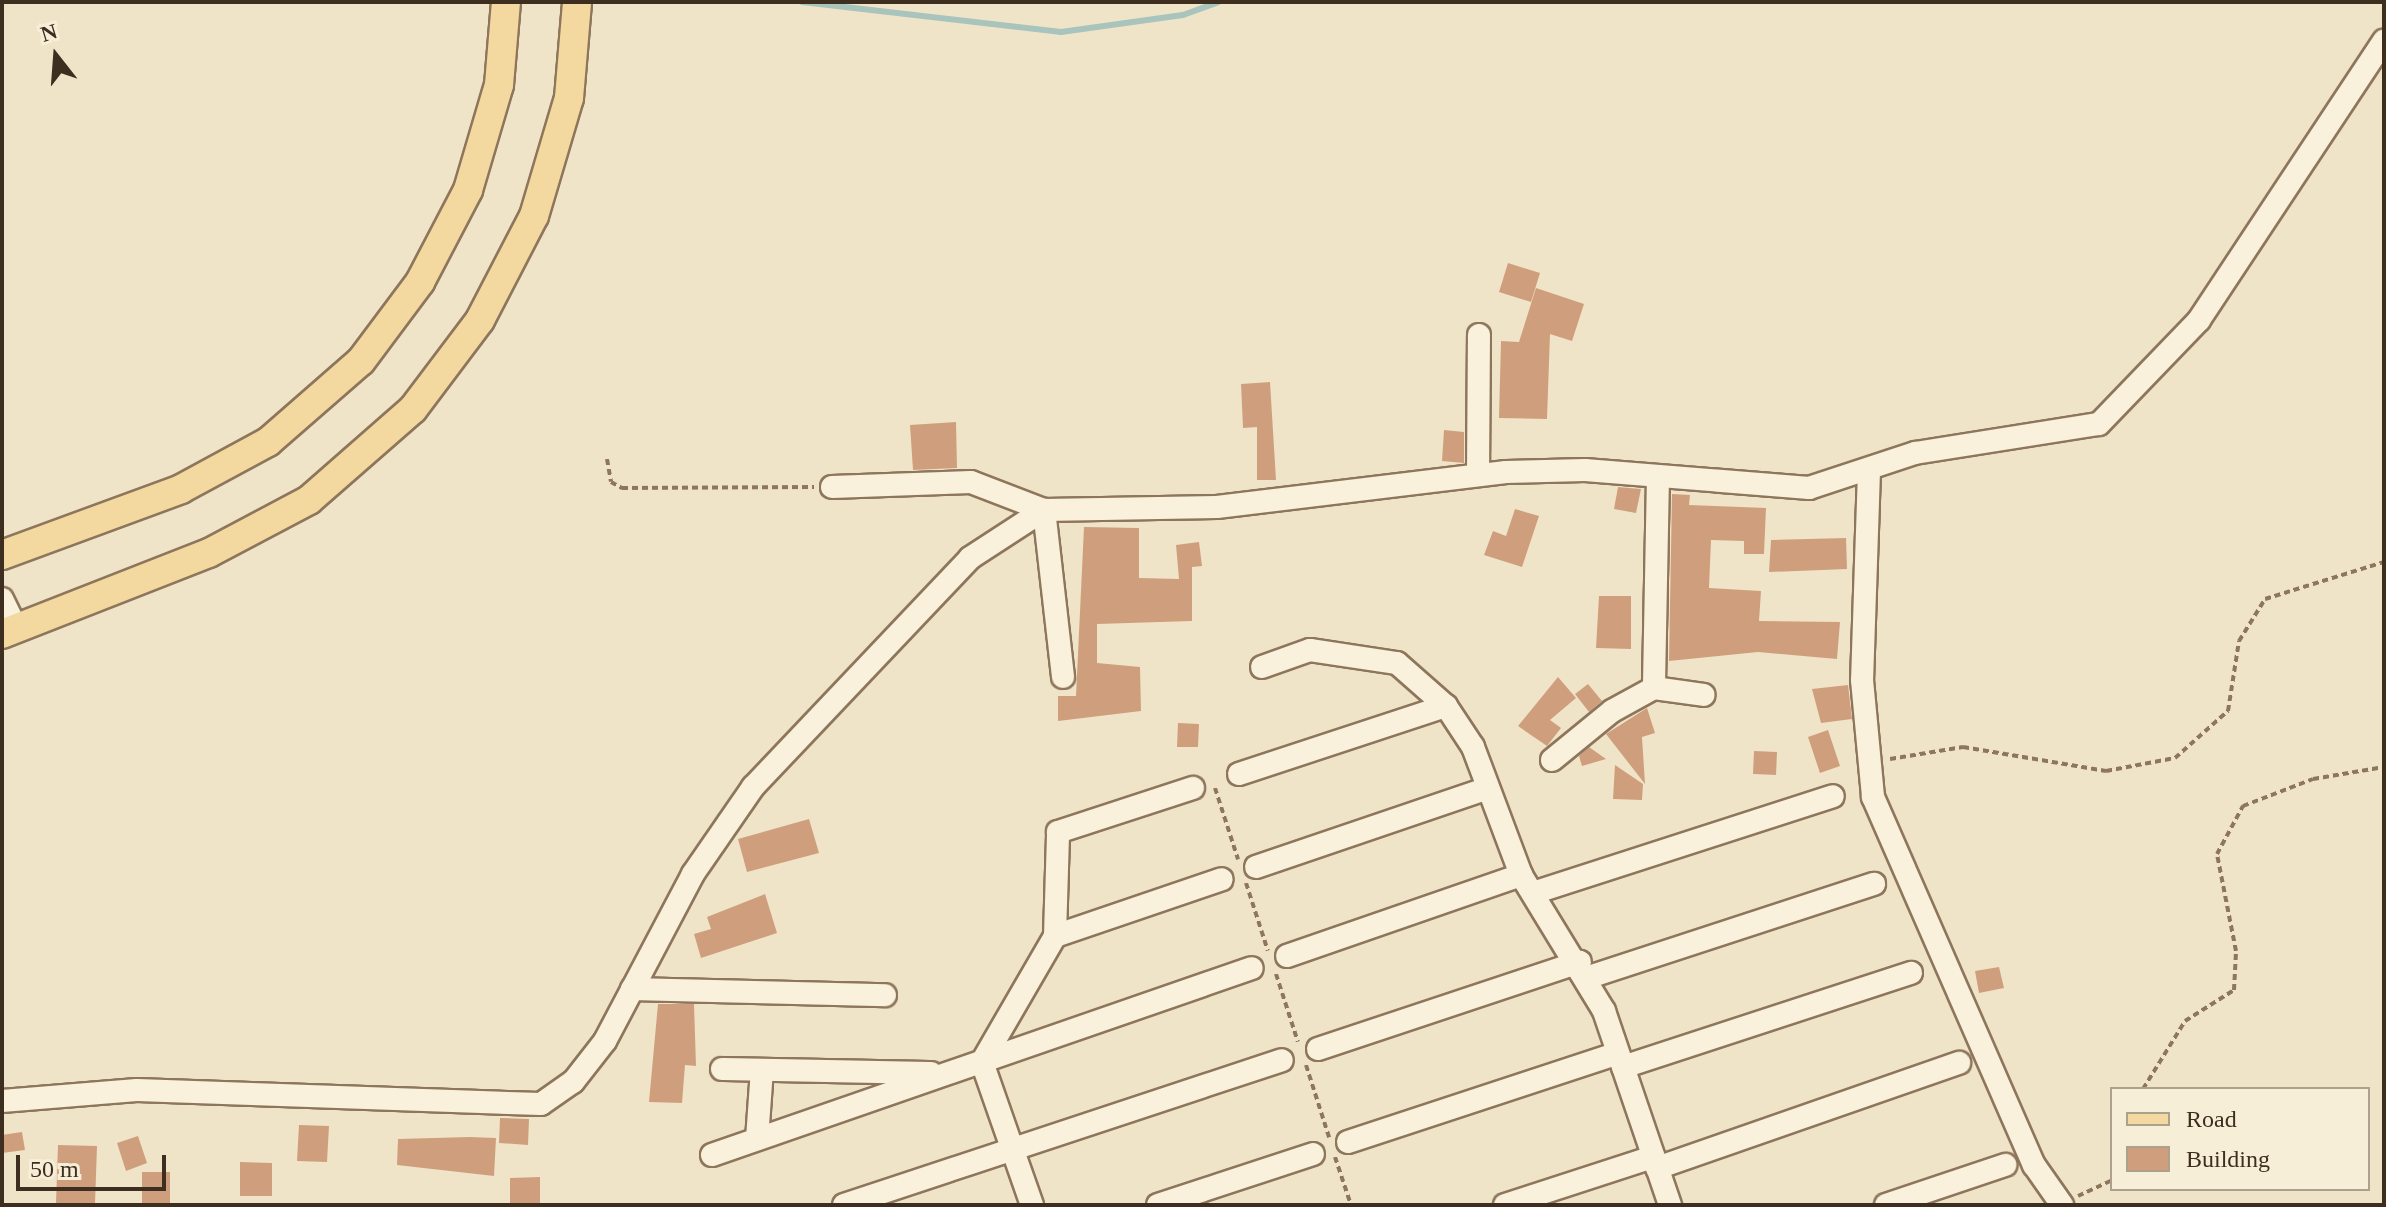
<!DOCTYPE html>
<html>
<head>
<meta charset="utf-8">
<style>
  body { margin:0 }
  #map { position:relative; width:2386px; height:1207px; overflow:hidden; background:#f0e4c8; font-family:"Times New Roman",serif }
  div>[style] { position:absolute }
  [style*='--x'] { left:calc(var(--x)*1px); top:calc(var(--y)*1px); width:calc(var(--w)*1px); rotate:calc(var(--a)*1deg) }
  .stream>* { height:6px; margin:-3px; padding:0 3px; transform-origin:3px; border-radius:3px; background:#a9c4bc }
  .building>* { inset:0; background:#cf9f7d }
  .path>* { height:4px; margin-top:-2px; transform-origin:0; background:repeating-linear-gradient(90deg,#8d765c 0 6px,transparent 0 10px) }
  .roads { filter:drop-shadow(2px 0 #8d765c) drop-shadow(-2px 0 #8d765c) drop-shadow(0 2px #8d765c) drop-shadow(0 -2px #8d765c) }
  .minor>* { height:22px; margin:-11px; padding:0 11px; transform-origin:11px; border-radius:11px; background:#faf1dc }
  .major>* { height:28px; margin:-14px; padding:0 14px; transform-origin:14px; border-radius:14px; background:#f3d9a0 }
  span { translate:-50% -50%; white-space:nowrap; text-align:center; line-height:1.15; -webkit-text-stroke:8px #f7eed8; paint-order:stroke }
  .frame { position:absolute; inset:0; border:4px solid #3d2e20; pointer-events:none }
  .legend { position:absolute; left:2110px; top:1087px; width:260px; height:104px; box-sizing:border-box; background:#f7eed8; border:2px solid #ada18e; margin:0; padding:10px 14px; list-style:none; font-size:24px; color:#3d2e20 }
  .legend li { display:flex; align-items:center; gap:16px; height:40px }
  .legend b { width:40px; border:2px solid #ada18e }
  .north { position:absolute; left:16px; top:16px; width:80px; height:80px; -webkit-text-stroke:6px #f7eed8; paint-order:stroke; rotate:343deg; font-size:22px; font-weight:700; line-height:32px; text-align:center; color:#3d2e20 }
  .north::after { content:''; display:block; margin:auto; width:28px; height:36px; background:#3d2e20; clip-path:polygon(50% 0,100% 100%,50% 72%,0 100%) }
  .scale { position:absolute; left:16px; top:1155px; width:150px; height:36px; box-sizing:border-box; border:4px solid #3d2e20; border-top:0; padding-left:10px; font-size:24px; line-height:28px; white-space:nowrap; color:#3d2e20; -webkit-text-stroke:6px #f7eed8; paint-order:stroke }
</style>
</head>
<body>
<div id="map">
  <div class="stream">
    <i style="--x:802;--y:2;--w:261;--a:6.6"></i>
    <i style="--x:1061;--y:32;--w:123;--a:-7.9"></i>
    <i style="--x:1183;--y:15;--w:37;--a:-20"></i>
  </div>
  <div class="building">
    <i style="clip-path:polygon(1508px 263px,1540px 273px,1531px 302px,1499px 292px)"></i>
    <i style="clip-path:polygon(1536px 288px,1584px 304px,1572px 341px,1550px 334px,1547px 419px,1499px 418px,1501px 341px,1519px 342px)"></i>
    <i style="clip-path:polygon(1270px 382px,1276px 480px,1257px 480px,1257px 427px,1243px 428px,1241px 384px)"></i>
    <i style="clip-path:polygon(956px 422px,957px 468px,913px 470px,910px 425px)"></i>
    <i style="clip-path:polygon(1444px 430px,1464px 432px,1464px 463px,1442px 461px)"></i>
    <i style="clip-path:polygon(1618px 487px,1641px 489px,1636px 513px,1614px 509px)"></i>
    <i style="clip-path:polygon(1672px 494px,1690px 495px,1689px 505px,1766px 508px,1764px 554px,1744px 554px,1744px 541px,1711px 540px,1709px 588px,1761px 591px,1759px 621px,1840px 622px,1837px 659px,1758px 652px,1669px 661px)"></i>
    <i style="clip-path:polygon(1515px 509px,1539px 516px,1522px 567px,1484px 555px,1493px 531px,1506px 536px)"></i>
    <i style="clip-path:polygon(1084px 527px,1139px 528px,1139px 578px,1179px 579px,1176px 545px,1199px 542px,1202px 566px,1192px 567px,1192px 621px,1097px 624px,1097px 663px,1140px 667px,1141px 711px,1058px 721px,1058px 696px,1076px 696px)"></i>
    <i style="clip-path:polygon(1846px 538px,1847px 569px,1769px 572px,1771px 540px)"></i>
    <i style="clip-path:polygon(1599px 596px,1631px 596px,1631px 649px,1596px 648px)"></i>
    <i style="clip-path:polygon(1558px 677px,1576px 698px,1550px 720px,1561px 728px,1547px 746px,1518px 726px)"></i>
    <i style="clip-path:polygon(1588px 684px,1602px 701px,1589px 712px,1575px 694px)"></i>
    <i style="clip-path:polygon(1848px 685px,1852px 719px,1821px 723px,1812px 689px)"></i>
    <i style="clip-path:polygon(1647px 708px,1655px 733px,1642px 737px,1645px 784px,1606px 734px)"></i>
    <i style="clip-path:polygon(1178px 723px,1199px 724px,1198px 747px,1177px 747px)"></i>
    <i style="clip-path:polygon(1828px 730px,1840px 766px,1820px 773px,1808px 737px)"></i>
    <i style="clip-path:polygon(1589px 747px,1606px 759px,1582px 766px,1579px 756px)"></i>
    <i style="clip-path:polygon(1754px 751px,1777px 752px,1776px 775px,1753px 774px)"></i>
    <i style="clip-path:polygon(1615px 765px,1643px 784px,1642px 800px,1613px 799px)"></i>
    <i style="clip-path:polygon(809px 819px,819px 853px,747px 872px,738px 839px)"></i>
    <i style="clip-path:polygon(765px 894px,777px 933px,701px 958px,694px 934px,711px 929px,707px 917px)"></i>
    <i style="clip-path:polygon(1999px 967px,2004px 988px,1979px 993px,1975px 971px)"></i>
    <i style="clip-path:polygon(658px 1004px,694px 1004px,696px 1066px,685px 1065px,682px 1103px,649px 1102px)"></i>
    <i style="clip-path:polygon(500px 1118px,529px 1119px,528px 1145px,499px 1143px)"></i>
    <i style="clip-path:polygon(299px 1125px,329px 1126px,327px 1162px,297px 1161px)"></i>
    <i style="clip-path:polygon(22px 1132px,25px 1150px,2px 1153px,2px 1135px)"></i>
    <i style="clip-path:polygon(138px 1136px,147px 1163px,126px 1171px,117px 1143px)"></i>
    <i style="clip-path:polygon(470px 1137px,496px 1138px,494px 1176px,397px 1165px,398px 1139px)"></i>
    <i style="clip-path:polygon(58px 1145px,97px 1146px,95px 1204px,56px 1203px)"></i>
    <i style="clip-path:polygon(240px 1162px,272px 1163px,272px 1196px,240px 1196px)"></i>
    <i style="clip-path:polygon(142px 1172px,170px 1172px,170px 1205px,142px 1205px)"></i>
    <i style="clip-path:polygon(540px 1177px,540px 1205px,510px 1205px,510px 1178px)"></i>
  </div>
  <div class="path">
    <i style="--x:607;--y:459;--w:23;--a:80"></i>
    <i style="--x:611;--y:482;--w:13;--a:29"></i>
    <i style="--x:622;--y:488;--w:192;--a:-0.3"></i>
    <i style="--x:1890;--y:759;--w:74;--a:-9.3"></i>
    <i style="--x:1963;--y:747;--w:145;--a:9.5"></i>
    <i style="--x:2106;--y:771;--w:70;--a:-10.7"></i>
    <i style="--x:2175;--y:758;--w:71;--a:-41.6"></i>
    <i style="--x:2228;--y:711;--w:71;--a:-81.1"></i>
    <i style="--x:2239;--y:641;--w:49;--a:-58.2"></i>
    <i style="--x:2265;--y:599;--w:125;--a:-17.3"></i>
    <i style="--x:1215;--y:788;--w:75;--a:72.1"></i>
    <i style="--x:1246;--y:883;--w:71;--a:72.1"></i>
    <i style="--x:1276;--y:974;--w:71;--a:72.1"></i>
    <i style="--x:1306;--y:1065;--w:76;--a:72.3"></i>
    <i style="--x:2143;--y:1089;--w:80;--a:-58.3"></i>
    <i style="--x:2185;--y:1021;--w:58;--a:-32.3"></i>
    <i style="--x:2234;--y:990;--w:39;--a:-87"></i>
    <i style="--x:2236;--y:951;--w:99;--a:-101.1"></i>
    <i style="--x:2217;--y:854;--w:55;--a:-61.6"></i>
    <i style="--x:2243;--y:806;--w:75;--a:-21.1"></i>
    <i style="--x:2313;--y:779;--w:72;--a:-9.6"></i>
    <i style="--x:1335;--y:1157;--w:51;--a:71.6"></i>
    <i style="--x:2078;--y:1196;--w:38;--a:-25"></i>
  </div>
  <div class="roads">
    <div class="minor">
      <i style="--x:1869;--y:471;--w:209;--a:91.9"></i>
      <i style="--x:1862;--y:680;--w:118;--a:84.6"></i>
      <i style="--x:1873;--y:797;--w:402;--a:66.4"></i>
      <i style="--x:2034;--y:1165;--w:49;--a:55"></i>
      <i style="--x:1478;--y:475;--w:140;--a:-89.6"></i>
      <i style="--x:1658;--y:476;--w:212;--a:91.1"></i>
      <i style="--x:1654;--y:688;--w:50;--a:8"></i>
      <i style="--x:832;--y:487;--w:139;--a:-2.1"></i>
      <i style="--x:971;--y:482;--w:78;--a:21"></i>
      <i style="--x:1044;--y:510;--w:168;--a:83.5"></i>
      <i style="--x:2;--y:599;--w:30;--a:64"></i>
      <i style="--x:1262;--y:667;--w:51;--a:-19.5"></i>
      <i style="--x:1310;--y:650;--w:88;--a:8.5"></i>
      <i style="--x:1397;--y:663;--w:65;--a:41.3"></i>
      <i style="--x:1446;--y:706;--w:49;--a:56.6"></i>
      <i style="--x:1473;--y:747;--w:137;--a:69.4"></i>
      <i style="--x:1521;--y:875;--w:159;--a:58.6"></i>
      <i style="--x:1604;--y:1011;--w:205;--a:71.2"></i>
      <i style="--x:1552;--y:760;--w:77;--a:-39.2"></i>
      <i style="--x:1612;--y:711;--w:48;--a:-28.7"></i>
      <i style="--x:1239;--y:774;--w:218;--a:-18.2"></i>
      <i style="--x:1256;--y:867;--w:245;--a:-18.8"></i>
      <i style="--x:1533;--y:893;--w:315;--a:-17.9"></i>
      <i style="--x:1055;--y:936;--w:176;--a:-18.8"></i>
      <i style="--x:1287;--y:956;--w:248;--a:-19.1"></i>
      <i style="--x:1589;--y:977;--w:300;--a:-18.1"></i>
      <i style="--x:632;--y:989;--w:253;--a:1.4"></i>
      <i style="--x:1318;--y:1049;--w:276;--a:-18.4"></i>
      <i style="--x:1623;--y:1067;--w:303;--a:-18.1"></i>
      <i style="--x:722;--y:1069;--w:209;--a:1.1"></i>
      <i style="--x:2;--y:1101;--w:135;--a:-4.7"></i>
      <i style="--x:137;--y:1090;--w:404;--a:2"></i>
      <i style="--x:541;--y:1104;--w:39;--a:-35"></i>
      <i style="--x:573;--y:1082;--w:52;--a:-52"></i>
      <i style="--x:605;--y:1041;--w:189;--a:-62.2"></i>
      <i style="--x:693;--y:874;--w:106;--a:-55.4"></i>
      <i style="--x:753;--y:787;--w:315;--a:-46.5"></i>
      <i style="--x:970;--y:558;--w:88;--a:-33"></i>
      <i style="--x:1044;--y:510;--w:173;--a:-1"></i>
      <i style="--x:1217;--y:507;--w:291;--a:-6.9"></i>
      <i style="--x:1506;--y:472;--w:79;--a:-1.5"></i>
      <i style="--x:1585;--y:470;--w:225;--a:4.6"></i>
      <i style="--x:1809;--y:488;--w:112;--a:-18.3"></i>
      <i style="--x:1915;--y:453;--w:186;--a:-9"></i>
      <i style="--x:2099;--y:424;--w:144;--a:-46.1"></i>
      <i style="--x:2199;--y:320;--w:335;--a:-56.5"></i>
      <i style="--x:757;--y:1139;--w:69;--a:-85.9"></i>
      <i style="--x:1348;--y:1142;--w:284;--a:-18.2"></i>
      <i style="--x:712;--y:1155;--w:571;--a:-19.1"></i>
      <i style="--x:1657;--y:1168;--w:320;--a:-19.2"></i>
      <i style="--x:844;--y:1205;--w:461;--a:-18.3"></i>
      <i style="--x:1032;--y:1205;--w:151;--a:-109.3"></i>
      <i style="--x:982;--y:1062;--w:146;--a:-59.9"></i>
      <i style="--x:1055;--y:936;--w:104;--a:-88.3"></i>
      <i style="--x:1058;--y:832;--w:142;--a:-18.1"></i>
      <i style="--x:1158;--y:1205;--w:163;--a:-18.2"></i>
      <i style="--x:1505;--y:1205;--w:156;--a:-18"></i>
      <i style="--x:1886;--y:1205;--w:126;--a:-18.6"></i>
    </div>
    <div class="major">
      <i style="--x:2;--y:555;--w:191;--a:-20.2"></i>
      <i style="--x:181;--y:489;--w:99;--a:-28.4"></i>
      <i style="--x:268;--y:442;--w:123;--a:-41.1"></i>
      <i style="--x:361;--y:361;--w:99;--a:-53.2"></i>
      <i style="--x:420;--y:282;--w:104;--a:-62.4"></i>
      <i style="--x:468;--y:190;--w:109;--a:-73.6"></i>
      <i style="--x:499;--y:85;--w:83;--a:-85.2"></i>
      <i style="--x:2;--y:634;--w:222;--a:-21.4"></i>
      <i style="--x:209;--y:553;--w:113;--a:-27.9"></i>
      <i style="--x:309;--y:500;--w:138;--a:-41.2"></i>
      <i style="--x:413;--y:409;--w:111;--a:-53"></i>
      <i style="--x:480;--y:320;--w:117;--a:-62.6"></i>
      <i style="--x:534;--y:216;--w:123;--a:-73.5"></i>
      <i style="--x:569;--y:98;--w:96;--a:-85.2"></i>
    </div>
  </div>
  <div class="frame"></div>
  <ul class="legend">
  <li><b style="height:10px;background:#f3d9a0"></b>Road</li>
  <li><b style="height:22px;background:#cf9f7d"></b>Building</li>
  </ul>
  <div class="north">N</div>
  <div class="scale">50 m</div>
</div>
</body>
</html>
